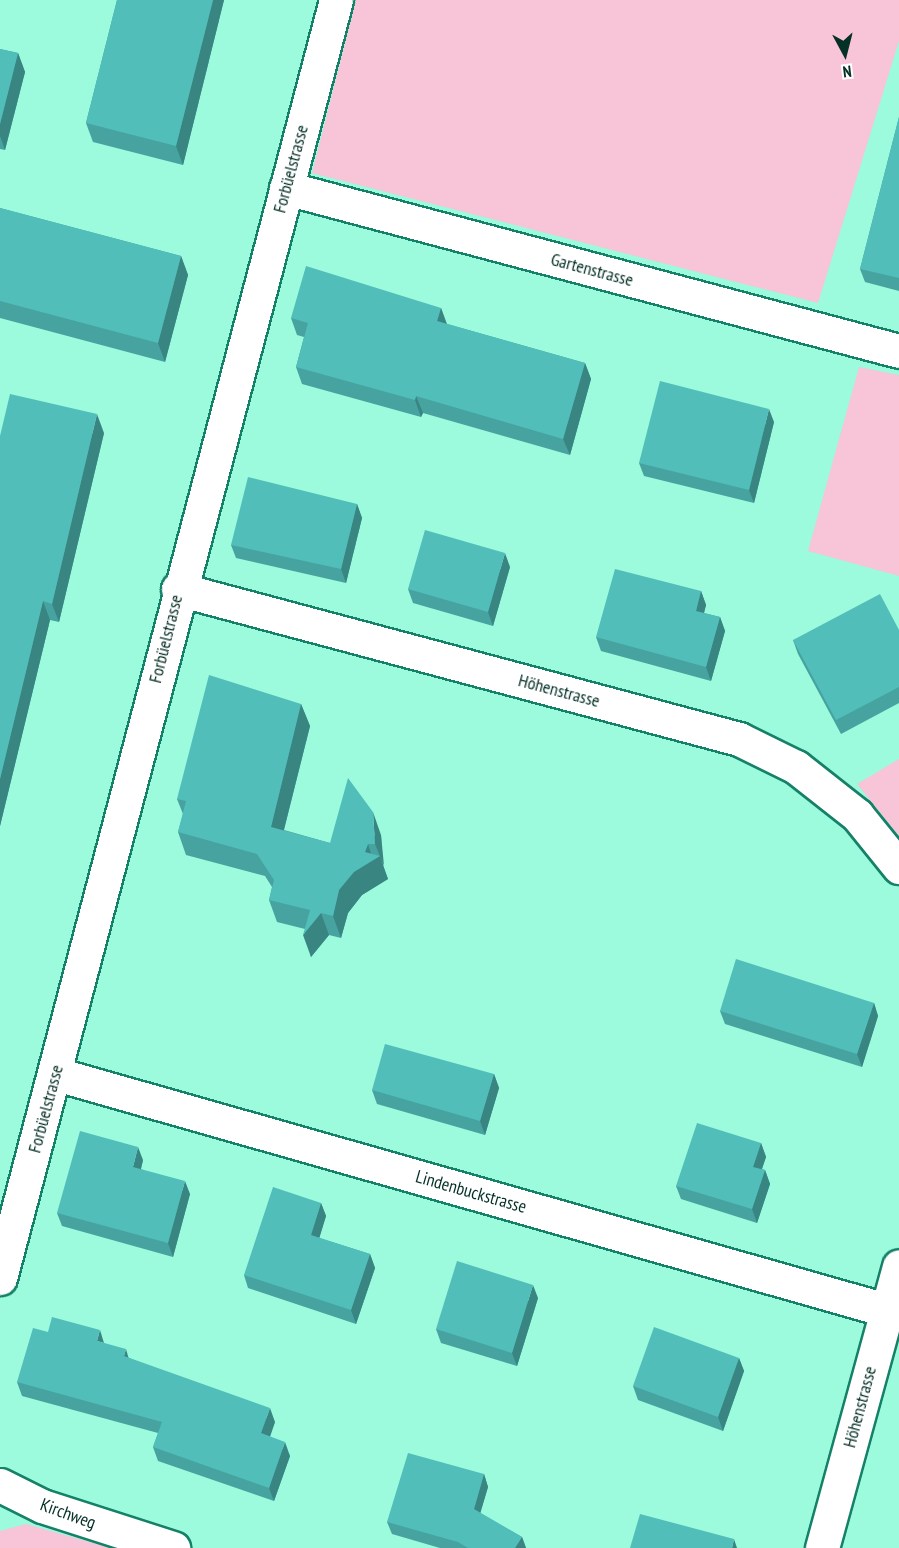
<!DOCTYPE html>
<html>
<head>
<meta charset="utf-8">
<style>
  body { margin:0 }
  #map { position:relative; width:899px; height:1548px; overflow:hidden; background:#9cfadd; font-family:"PT Sans Narrow",sans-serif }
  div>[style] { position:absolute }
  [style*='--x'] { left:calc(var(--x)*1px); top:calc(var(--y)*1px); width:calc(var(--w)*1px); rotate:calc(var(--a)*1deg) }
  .green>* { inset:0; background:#f7c4d8 }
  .roads { filter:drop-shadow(2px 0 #158168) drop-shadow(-2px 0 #158168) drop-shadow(0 2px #158168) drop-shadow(0 -2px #158168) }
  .minor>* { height:33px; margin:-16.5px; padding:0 16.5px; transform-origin:16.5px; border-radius:16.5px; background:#fff }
  .wall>* { inset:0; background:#46a3a0 }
  .shaded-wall>* { inset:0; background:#398582 }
  .building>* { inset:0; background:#51beba }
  span { translate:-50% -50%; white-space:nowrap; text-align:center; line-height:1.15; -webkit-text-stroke:4.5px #fff; paint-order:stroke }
  .street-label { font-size:18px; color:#053025 }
  .north { position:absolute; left:815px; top:24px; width:60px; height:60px; -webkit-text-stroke:4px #fff; paint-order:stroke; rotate:173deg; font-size:16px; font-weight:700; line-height:24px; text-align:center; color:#053025 }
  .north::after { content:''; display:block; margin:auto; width:21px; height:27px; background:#053025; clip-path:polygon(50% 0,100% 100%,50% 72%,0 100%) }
</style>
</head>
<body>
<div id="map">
  <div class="green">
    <i style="clip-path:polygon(356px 0,899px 0,899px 41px,818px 303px,312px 173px)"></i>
    <i style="clip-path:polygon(859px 367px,899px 375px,899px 576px,808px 551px)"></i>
    <i style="clip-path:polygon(899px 759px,899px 836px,857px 784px)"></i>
    <i style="clip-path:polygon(26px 1524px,111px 1548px,0 1548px,0 1531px)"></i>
  </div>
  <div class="roads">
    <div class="minor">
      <i style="--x:286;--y:188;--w:634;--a:14.89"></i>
      <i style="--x:178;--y:589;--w:581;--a:14.97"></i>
      <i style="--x:739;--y:739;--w:64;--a:26.2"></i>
      <i style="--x:796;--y:767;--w:78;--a:38.2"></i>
      <i style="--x:857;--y:815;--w:67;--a:51.1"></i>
      <i style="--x:56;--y:1074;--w:863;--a:15.87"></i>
      <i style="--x:0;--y:1278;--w:1321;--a:-75.27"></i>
      <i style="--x:0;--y:1485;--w:47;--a:26.6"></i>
      <i style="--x:42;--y:1506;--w:138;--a:17.8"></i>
      <i style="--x:822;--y:1548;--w:292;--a:-74.7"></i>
    </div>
  </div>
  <div class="wall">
    <i style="clip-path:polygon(117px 0,224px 0,183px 165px,93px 142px,86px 123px)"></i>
    <i style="clip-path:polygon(0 49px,18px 53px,25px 72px,5px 150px,0 149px)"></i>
    <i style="clip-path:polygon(899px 117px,899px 291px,865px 282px,860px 269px)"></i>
    <i style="clip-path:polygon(0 208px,181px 256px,188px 275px,165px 362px,0 318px)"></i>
    <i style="clip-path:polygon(441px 308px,447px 324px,585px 363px,591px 379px,570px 455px,423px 413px,421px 417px,302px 384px,296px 367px,304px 337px,297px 335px,291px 318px)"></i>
    <i style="clip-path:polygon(774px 422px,754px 503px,644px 476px,639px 463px)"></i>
    <i style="clip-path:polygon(104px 433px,59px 622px,50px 620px,0 826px,0 436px)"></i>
    <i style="clip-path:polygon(357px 504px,362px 518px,346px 583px,236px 558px,231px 545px)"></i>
    <i style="clip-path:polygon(510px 567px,493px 626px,413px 603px,408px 589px)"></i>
    <i style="clip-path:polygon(701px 591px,706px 605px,704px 613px,720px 617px,725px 631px,711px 681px,601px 651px,596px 637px)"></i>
    <i style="clip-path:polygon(899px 630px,899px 703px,841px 734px,798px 654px,793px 640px)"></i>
    <i style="clip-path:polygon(301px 704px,310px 726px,284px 830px,330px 843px,381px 835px,383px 866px,388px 879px,362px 895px,348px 913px,341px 938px,329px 935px,311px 957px,305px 929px,277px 922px,269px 900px,272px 887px,265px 876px,186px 855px,178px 832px,183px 814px,177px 799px)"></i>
    <i style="clip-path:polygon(874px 1003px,878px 1016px,862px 1067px,725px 1024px,720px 1011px)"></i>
    <i style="clip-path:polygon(494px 1074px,499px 1088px,485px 1135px,377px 1104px,372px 1090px)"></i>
    <i style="clip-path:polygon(761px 1143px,766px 1157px,762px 1169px,765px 1170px,770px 1184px,757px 1223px,681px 1199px,676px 1186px)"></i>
    <i style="clip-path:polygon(143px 1160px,141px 1169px,190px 1194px,173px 1257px,62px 1226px,57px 1213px)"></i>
    <i style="clip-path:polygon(321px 1203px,326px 1216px,319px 1238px,370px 1254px,375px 1268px,356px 1324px,248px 1288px,244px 1275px)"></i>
    <i style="clip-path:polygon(538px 1298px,517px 1366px,441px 1343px,436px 1329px)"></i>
    <i style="clip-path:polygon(104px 1343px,129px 1358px,275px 1422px,270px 1437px,290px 1456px,274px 1501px,158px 1461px,153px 1447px,158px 1433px,22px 1396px,17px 1382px)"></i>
    <i style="clip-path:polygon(739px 1358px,744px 1371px,723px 1431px,638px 1400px,633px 1386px)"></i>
    <i style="clip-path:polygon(484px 1474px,488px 1487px,480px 1513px,522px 1537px,526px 1548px,440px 1548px,392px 1534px,387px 1522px)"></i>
  </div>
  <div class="shaded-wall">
    <i style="clip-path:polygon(213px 0,224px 0,183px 165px,176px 146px)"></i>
    <i style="clip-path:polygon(18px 53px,25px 72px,5px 150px,0 136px,0 124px)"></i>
    <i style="clip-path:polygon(181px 256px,188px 275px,165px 362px,158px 343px)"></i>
    <i style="clip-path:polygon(441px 308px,447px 325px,437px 321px)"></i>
    <i style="clip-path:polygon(585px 363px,591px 379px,570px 455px,563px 439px)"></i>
    <i style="clip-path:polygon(416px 396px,423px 413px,421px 417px,415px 400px)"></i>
    <i style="clip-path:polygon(769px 409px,774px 422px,754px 503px,749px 490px)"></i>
    <i style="clip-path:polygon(97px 414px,104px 433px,59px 622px,52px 604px)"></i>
    <i style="clip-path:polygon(357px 504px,362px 518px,346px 583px,341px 569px)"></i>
    <i style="clip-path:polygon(505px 553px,510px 567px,493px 626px,488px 612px)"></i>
    <i style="clip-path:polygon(701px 591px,706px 605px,701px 624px,696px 611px)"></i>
    <i style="clip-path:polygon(43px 601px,50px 620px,0 826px,0 779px)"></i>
    <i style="clip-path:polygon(720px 617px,725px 631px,711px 681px,706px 667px)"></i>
    <i style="clip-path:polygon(301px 704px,310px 726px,279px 849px,271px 827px)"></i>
    <i style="clip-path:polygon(373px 812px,381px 835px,384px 866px,375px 844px)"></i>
    <i style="clip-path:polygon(368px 844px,373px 860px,380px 856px,388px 879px,362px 895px,348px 913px,341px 938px,333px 916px,339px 890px,365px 852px)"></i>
    <i style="clip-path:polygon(321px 913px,329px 935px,311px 957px,303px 935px)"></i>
    <i style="clip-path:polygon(874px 1003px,878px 1016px,862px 1067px,857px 1054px)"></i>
    <i style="clip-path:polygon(494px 1074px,499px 1088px,485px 1135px,480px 1121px)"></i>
    <i style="clip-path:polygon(761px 1143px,766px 1157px,758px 1180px,753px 1167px)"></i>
    <i style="clip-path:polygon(138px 1147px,143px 1160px,138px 1180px,133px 1167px)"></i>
    <i style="clip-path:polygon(765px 1170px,770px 1184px,757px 1223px,752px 1209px)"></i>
    <i style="clip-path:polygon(185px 1181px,190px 1194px,173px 1257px,168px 1243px)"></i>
    <i style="clip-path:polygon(321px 1203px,326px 1216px,316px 1249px,311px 1235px)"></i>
    <i style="clip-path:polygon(370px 1254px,375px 1268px,356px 1324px,351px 1310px)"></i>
    <i style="clip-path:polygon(533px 1285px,538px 1298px,517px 1366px,512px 1353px)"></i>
    <i style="clip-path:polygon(100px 1330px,104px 1343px,97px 1341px)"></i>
    <i style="clip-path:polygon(126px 1349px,130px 1363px,124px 1356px)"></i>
    <i style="clip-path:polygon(739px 1358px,744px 1371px,723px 1431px,718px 1417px)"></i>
    <i style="clip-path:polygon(270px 1408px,275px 1422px,266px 1447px,261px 1433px)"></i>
    <i style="clip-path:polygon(285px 1442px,290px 1456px,274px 1501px,269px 1488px)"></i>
    <i style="clip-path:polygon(484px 1474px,488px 1487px,478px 1521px,474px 1509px)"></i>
    <i style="clip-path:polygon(522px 1537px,526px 1548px,515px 1548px)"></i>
    <i style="clip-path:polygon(734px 1539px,737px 1548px,732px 1548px)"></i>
  </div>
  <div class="building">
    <i style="clip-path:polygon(117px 0,213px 0,176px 146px,86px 123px)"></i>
    <i style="clip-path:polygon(0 49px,18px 53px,0 124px)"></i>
    <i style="clip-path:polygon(899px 117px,899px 278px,860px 269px)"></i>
    <i style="clip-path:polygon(0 208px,181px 256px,158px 343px,0 301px)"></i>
    <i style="clip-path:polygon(306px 266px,441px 308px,437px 321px,585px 363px,563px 439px,416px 396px,415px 400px,296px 367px,308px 323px,291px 318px)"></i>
    <i style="clip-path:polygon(660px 381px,769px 409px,749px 490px,639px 463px)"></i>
    <i style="clip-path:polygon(10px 394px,97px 414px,52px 604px,43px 601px,0 779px,0 436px)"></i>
    <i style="clip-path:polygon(248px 477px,357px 504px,341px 569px,231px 545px)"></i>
    <i style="clip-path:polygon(425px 530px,505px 553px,488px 612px,408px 589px)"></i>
    <i style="clip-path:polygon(615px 569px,701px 591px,696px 611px,720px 617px,706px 667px,596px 637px)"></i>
    <i style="clip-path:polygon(880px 594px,899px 630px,899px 687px,836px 720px,793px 640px)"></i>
    <i style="clip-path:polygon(209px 675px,301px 704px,271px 827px,330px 843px,348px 778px,373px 812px,375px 844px,368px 844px,365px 852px,380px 856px,354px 872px,339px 890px,333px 916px,321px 913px,303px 935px,310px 910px,269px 900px,274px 880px,257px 854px,178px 832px,186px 801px,177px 799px)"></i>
    <i style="clip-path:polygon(736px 959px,874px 1003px,857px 1054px,720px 1011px)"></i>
    <i style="clip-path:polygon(385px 1044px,494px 1074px,480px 1121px,372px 1090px)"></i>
    <i style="clip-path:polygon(697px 1123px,761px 1143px,753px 1167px,765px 1170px,752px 1209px,676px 1186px)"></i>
    <i style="clip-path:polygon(80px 1131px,138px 1147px,133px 1167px,185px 1181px,168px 1243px,57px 1213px)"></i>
    <i style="clip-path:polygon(273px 1187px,321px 1203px,311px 1235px,370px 1254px,351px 1310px,244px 1275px)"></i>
    <i style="clip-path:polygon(457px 1261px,533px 1285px,512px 1353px,436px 1329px)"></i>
    <i style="clip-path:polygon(52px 1317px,100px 1330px,97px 1341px,126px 1349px,124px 1356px,270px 1408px,261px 1433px,285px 1442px,269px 1488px,153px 1447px,162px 1422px,17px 1382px,33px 1328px,48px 1332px)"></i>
    <i style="clip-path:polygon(654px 1327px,739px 1358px,718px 1417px,633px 1386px)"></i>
    <i style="clip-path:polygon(408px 1453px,484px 1474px,474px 1509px,522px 1537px,515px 1548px,468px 1548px,458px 1542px,387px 1522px)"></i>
    <i style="clip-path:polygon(640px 1514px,734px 1539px,732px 1548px,630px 1548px)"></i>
  </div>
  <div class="street-label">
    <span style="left:291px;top:169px;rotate:-75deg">Forbüelstrasse</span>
    <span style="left:592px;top:270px;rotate:15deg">Gartenstrasse</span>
    <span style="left:166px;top:639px;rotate:-76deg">Forbüelstrasse</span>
    <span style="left:559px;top:691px;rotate:15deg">Höhenstrasse</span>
    <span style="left:46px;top:1109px;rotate:-75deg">Forbüelstrasse</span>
    <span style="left:471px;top:1192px;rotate:16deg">Lindenbuckstrasse</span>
    <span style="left:860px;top:1407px;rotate:-75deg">Höhenstrasse</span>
    <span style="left:68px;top:1514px;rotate:20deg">Kirchweg</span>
  </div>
  <div class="north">N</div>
</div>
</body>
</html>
